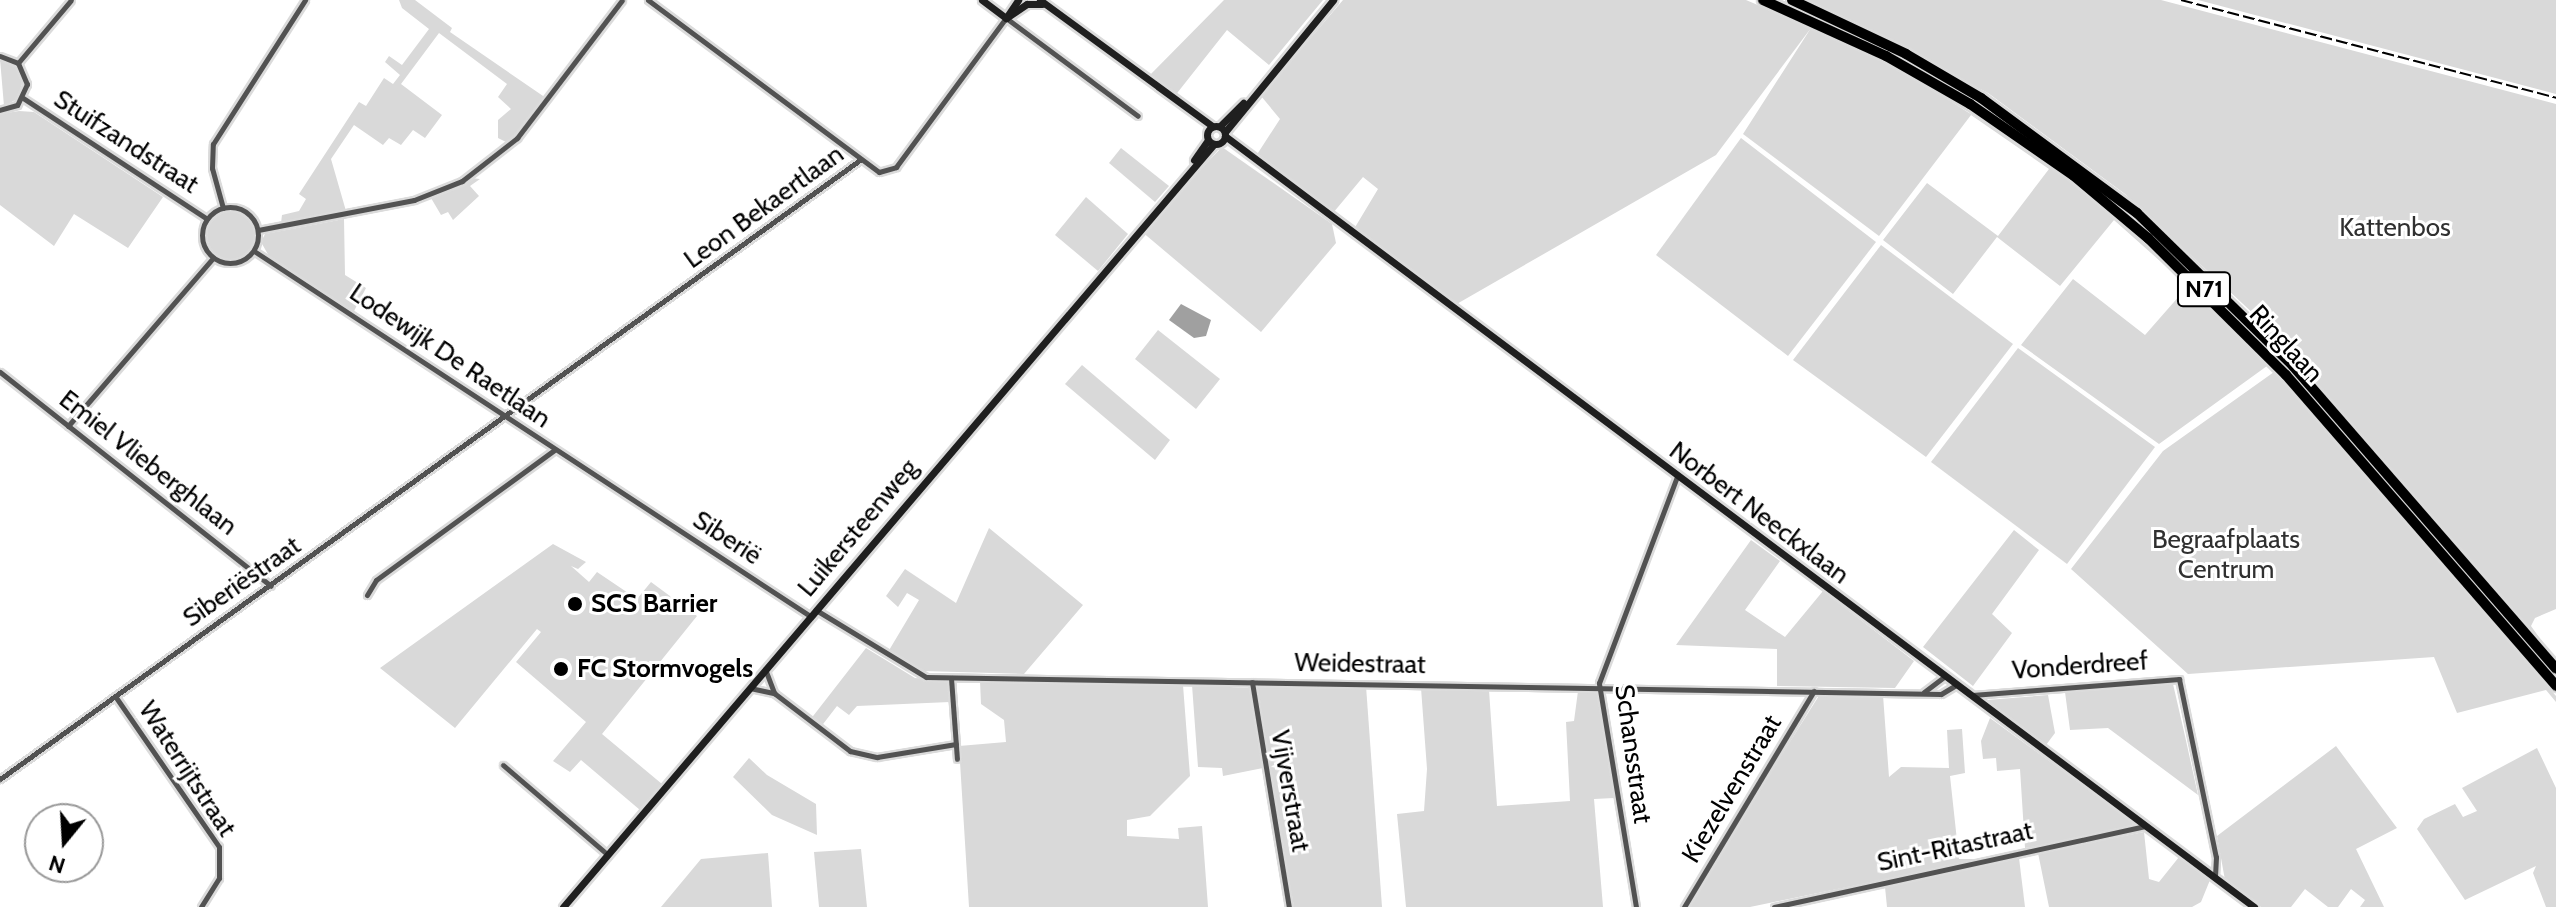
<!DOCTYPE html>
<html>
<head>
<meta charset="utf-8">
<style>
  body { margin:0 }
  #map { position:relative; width:2556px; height:907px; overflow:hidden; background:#fff; font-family:Cabin,sans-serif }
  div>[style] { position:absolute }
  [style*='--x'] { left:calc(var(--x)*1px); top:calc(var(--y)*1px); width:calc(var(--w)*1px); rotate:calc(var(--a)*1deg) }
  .green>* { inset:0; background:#d9d9d9 }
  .round { border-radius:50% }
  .water>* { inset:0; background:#a0a0a0 }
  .roads { filter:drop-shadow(2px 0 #dbdbdb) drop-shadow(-2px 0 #dbdbdb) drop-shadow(0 2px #dbdbdb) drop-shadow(0 -2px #dbdbdb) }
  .street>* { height:5px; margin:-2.5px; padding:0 2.5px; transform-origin:2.5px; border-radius:2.5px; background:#525252 }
  .street>.ring { margin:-2.5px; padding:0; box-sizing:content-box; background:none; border:5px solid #525252; border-radius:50% }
  .secondary>* { height:7px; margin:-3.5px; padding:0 3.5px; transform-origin:3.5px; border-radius:3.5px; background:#1f1f1f }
  .secondary>.ring { margin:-3.5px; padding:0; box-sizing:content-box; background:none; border:7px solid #1f1f1f; border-radius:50% }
  .highway>* { height:10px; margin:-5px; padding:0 5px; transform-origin:5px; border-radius:5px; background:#000 }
  .rail>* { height:2px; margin-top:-1px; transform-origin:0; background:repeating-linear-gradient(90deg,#000 0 12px,transparent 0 16px) }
  .dots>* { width:22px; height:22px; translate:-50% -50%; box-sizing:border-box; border:4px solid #fff; border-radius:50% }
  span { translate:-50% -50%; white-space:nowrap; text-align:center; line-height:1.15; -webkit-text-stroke:6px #fff; paint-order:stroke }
  .shield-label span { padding:2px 6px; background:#fff; border:2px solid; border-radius:6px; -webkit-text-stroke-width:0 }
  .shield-label { font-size:24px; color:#000; font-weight:700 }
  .street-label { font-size:26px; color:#000 }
  .park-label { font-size:26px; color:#303030 }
  .poi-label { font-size:26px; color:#000; font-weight:700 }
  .left { translate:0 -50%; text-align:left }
  .north { position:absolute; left:24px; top:803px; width:80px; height:80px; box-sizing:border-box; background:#fff; border:2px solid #999; border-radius:50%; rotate:198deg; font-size:22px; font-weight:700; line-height:32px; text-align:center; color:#000 }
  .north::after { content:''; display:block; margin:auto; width:28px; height:36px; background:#000; clip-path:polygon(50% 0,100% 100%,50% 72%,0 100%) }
</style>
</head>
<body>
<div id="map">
  <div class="green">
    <i style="clip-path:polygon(399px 0,415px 0,452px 28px,450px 32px,546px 98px,508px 143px,498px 138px,498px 120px,511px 109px,498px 97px,507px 84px,439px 33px,401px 84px,442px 115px,425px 138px,413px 130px,401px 145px,389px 138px,383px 145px,354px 125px,331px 159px,346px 211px,281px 223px,282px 215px,299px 211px,306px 199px,299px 194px,359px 102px,366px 106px,384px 78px,393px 84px,400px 75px,385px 62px,389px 56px,402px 65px,429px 29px,402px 8px)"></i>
    <i style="clip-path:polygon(1224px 0,1323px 0,1269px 65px,1227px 30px,1174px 97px,1148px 77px)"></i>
    <i style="clip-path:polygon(1343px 0,1746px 0,1835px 38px,1909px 75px,2045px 161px,2169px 264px,2267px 366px,2159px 444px,2021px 345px,2073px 279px,2145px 335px,2188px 286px,2114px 220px,2060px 286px,1997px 237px,1953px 294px,1883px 240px,1927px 183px,1998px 236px,2049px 169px,1971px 115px,1879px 236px,1743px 134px,1811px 28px,1716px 155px,1455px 305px,1354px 229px,1378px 189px,1363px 177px,1333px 213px,1256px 156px,1280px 119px,1261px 96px)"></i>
    <i style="clip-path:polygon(1771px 0,1782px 0,1873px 41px,1974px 98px,2143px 223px,2257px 333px,2386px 476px,2556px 674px,2556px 682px,2305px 391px,2151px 235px,1891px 55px)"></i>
    <i style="clip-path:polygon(1808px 0,2161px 0,2556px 104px,2556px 609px,2535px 618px,2531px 626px,2556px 661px,2257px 317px,2125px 194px,1988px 93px)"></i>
    <i style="clip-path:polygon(2198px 0,2556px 0,2556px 94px)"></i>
    <i style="clip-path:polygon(0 59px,16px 65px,24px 78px,17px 99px,4px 106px)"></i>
    <i style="clip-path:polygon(19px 111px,34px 112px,163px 197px,128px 248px,74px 214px,54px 246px,0 205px,0 114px)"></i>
    <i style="clip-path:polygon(1741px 138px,1876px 242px,1788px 356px,1656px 255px)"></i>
    <i style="clip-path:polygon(1222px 147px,1332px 224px,1336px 243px,1261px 332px,1141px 231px)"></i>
    <i style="clip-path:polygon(1121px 148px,1169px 186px,1155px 202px,1109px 163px)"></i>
    <i style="clip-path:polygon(471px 178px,480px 179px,470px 186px,479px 196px,453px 220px,448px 212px,441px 215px,431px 198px)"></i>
    <i style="clip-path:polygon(1086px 197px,1128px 234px,1098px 271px,1055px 235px)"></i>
    <i class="round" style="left:207px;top:210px;width:50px;height:50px"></i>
    <i style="clip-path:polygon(344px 219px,345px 275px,366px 288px,353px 313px,270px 258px,261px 242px,265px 234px)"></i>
    <i style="clip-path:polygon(1881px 245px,2013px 344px,1926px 457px,1793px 360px)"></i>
    <i style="clip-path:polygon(1158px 330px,1220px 379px,1196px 409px,1135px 359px)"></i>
    <i style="clip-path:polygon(2018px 348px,2155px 447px,2067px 564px,1931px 462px)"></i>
    <i style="clip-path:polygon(1082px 365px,1170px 440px,1155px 460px,1065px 384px)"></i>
    <i style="clip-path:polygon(2274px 372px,2556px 696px,2556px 702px,2546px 690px,2457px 713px,2434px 657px,2188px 674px,2071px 569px,2163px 451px)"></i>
    <i style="clip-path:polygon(989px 528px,1083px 605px,1024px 674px,923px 671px,888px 652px,919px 600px,907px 593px,898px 607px,886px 596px,905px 569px,956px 603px)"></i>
    <i style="clip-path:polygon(2014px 530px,2039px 550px,1992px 614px,2012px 633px,1973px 686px,1923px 647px)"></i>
    <i style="clip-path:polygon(1751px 540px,1780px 561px,1745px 610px,1785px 637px,1823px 591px,1914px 661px,1895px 688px,1777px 686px,1777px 649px,1676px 645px)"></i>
    <i style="clip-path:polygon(553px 544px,586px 562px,578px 569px,571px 566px,589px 582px,597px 572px,637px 599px,651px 582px,697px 616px,602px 734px,662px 784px,640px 810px,581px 760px,570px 772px,553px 761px,586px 722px,516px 662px,541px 632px,537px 629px,455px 728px,380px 668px)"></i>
    <i style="clip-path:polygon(866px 648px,915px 678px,948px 681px,950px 702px,857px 706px,849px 715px,837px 706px,820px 728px,810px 720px)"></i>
    <i style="clip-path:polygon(980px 681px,1183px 685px,1190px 776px,1150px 816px,1127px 820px,1127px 836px,1179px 839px,1178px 828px,1202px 826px,1208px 907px,969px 907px,959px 746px,1006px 742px,1004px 720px,981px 704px)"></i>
    <i style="clip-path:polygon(1259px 684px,1366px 686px,1382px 907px,1294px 907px,1254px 688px)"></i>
    <i style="clip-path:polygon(2173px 684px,2185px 736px,2198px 795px,2108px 728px,2070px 730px,2065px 692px)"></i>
    <i style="clip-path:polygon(1192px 685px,1249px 688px,1263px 768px,1223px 776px,1222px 768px,1198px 767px)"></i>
    <i style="clip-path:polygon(1421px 688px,1489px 690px,1497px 806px,1570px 801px,1566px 722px,1574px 721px,1578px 691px,1597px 692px,1614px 798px,1594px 799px,1603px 907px,1406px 907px,1397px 814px,1424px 811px,1427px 769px)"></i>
    <i style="clip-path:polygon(1820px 694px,1883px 695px,1889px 777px,1901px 767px,1949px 768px,1947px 730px,1962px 729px,1965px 773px,1950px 776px,1959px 859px,1983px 859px,1750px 907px,1686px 907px)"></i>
    <i style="clip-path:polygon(2048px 695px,2055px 733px,2046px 745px,1987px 700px)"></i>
    <i style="clip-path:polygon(1990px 718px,2133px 822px,2132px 829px,2025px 848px,2020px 769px,1997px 771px,1996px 758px,1983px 759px,1981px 741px)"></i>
    <i style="clip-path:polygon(2336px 746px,2397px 828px,2356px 849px,2384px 907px,2360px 907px,2365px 900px,2351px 889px,2338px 907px,2328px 907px,2305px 889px,2291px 907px,2261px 907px,2225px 880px,2217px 836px)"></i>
    <i style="clip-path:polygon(2537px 748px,2556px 788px,2556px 907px,2546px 907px,2533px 873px,2536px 866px,2465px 900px,2417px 829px,2424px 819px,2455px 804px,2463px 817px,2477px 811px,2462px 788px)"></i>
    <i style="clip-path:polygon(749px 758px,767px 775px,816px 804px,817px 835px,772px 815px,733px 777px)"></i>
    <i style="clip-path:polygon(2144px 832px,2149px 879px,2159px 882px,2179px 857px,2210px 880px,2201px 902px,2192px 907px,2049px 907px,2038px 853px)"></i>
    <i style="clip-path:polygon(861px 849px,867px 907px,819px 907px,814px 852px)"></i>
    <i style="clip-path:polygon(768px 853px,772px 907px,661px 907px,701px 859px)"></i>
    <i style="clip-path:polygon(2019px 858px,2025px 907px,1887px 907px,1885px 887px)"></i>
  </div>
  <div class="water">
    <i style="clip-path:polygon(1181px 304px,1211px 320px,1206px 336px,1194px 338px,1169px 320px)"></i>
  </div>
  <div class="roads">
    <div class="street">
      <i style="--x:648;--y:0;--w:288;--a:36.7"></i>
      <i style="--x:879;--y:172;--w:18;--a:-16"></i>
      <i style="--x:896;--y:167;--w:185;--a:-53.6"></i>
      <i style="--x:1006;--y:18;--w:164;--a:36.6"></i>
      <i style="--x:0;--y:56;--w:19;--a:21"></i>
      <i style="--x:18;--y:63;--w:23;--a:67"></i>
      <i style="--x:27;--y:84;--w:23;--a:115"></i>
      <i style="--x:17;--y:105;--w:18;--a:164"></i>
      <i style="--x:18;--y:63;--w:82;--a:-49.9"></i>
      <i style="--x:23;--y:98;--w:220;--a:33.3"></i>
      <i class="ring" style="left:202px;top:207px;width:51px;height:51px"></i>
      <i style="--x:223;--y:208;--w:41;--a:-105.4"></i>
      <i style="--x:212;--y:168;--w:24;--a:-88"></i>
      <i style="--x:213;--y:144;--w:171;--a:-57.4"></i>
      <i style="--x:258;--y:230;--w:159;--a:-10.9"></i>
      <i style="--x:414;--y:200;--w:52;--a:-21.6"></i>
      <i style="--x:462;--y:181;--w:70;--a:-38"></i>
      <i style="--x:517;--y:138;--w:173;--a:-52.7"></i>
      <i style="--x:254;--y:251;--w:665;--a:33.28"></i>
      <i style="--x:0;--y:372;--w:345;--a:38.3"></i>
      <i style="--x:68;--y:426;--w:222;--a:-49.2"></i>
      <i style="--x:367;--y:595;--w:17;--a:-59"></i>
      <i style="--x:376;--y:580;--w:220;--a:-36.1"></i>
      <i style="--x:816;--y:610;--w:129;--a:31.3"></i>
      <i style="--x:926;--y:677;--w:1015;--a:0.96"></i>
      <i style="--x:1941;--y:694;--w:17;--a:-31"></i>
      <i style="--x:765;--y:669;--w:26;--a:69"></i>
      <i style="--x:774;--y:693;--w:96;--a:37.3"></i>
      <i style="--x:850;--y:751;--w:28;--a:13"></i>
      <i style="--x:877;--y:757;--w:80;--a:-9.3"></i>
      <i style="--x:951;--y:678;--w:81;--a:85.8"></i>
      <i style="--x:1252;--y:682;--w:228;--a:80.7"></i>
      <i style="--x:750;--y:688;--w:25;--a:12"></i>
      <i style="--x:1924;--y:692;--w:26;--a:-37"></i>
      <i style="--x:1972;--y:695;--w:208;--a:-4.4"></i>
      <i style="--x:2179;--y:679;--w:182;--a:78.3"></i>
      <i style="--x:2216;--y:857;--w:21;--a:93"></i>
      <i style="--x:115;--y:696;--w:183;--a:55.4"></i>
      <i style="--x:219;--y:847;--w:31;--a:90"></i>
      <i style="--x:219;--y:878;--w:34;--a:122"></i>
      <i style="--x:503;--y:765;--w:138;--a:40.6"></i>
      <i style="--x:0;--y:779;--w:1060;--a:-35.75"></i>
      <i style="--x:1636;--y:907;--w:227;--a:-99.4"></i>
      <i style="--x:1599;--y:683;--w:220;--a:-69.3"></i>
      <i style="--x:1684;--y:907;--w:252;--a:-59"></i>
      <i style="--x:1774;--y:907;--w:380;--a:-12.3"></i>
    </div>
    <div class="secondary">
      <i style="--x:982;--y:0;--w:30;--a:37"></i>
      <i style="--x:1040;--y:0;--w:213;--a:36.2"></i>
      <i style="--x:1006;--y:18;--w:25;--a:-34"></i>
      <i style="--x:1027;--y:4;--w:15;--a:0"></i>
      <i style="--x:1006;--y:18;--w:22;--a:-56"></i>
      <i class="ring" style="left:1207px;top:126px;width:11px;height:11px"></i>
      <i style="--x:1220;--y:126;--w:33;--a:-45"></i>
      <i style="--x:1225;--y:132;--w:171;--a:-50.7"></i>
      <i style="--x:1225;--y:136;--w:1286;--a:36.84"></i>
      <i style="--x:1194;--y:160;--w:24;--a:-55"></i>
      <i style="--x:563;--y:907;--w:1003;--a:-49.53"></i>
    </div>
    <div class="highway">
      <i style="--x:1763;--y:0;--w:135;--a:24.5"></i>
      <i style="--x:1886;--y:56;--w:97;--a:29.7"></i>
      <i style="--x:1970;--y:104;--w:126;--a:34.7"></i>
      <i style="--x:2074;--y:176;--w:97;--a:40"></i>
      <i style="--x:2148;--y:238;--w:194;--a:44.8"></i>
      <i style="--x:2286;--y:375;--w:412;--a:49"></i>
      <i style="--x:1792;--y:0;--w:126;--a:25.3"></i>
      <i style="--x:1906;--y:54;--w:87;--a:30.4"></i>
      <i style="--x:1981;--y:98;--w:194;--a:36.4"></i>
      <i style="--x:2137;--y:213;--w:219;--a:44.4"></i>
      <i style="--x:2293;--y:366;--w:401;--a:49"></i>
    </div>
  </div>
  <div class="rail">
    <i style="--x:2181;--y:0;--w:388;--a:14.6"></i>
  </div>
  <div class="dots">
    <i style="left:575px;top:604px;background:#000"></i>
    <i style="left:561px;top:669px;background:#000"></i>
  </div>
  <div class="shield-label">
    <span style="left:2204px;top:289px">N71</span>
  </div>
  <div class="street-label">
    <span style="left:126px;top:142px;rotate:33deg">Stuifzandstraat</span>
    <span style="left:764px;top:207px;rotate:-36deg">Leon Bekaertlaan</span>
    <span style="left:2286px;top:344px;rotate:47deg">Ringlaan</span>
    <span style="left:450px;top:356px;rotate:34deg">Lodewijk De Raetlaan</span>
    <span style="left:148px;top:463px;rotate:38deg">Emiel Vlieberghlaan</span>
    <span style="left:1759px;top:513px;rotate:37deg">Norbert Neeckxlaan</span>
    <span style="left:858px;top:528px;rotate:-50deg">Luikersteenweg</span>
    <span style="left:727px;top:538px;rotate:33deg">Siberië</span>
    <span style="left:242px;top:582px;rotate:-35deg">Siberiëstraat</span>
    <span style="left:1360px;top:664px;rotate:1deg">Weidestraat</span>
    <span style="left:2080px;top:666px;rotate:-4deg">Vonderdreef</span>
    <span style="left:1633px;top:754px;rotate:82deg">Schansstraat</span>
    <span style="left:187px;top:769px;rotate:57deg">Waterrijtstraat</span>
    <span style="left:1732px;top:789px;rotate:-59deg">Kiezelvenstraat</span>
    <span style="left:1290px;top:791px;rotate:80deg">Vijverstraat</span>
    <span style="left:1955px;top:847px;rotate:-12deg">Sint-Ritastraat</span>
  </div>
  <div class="park-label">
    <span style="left:2395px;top:228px">Kattenbos</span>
    <span style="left:2226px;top:555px">Begraafplaats<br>Centrum</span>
  </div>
  <div class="poi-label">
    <span class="left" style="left:591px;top:604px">SCS Barrier</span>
    <span class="left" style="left:577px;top:669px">FC Stormvogels</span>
  </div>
  <div class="north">N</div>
</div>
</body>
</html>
